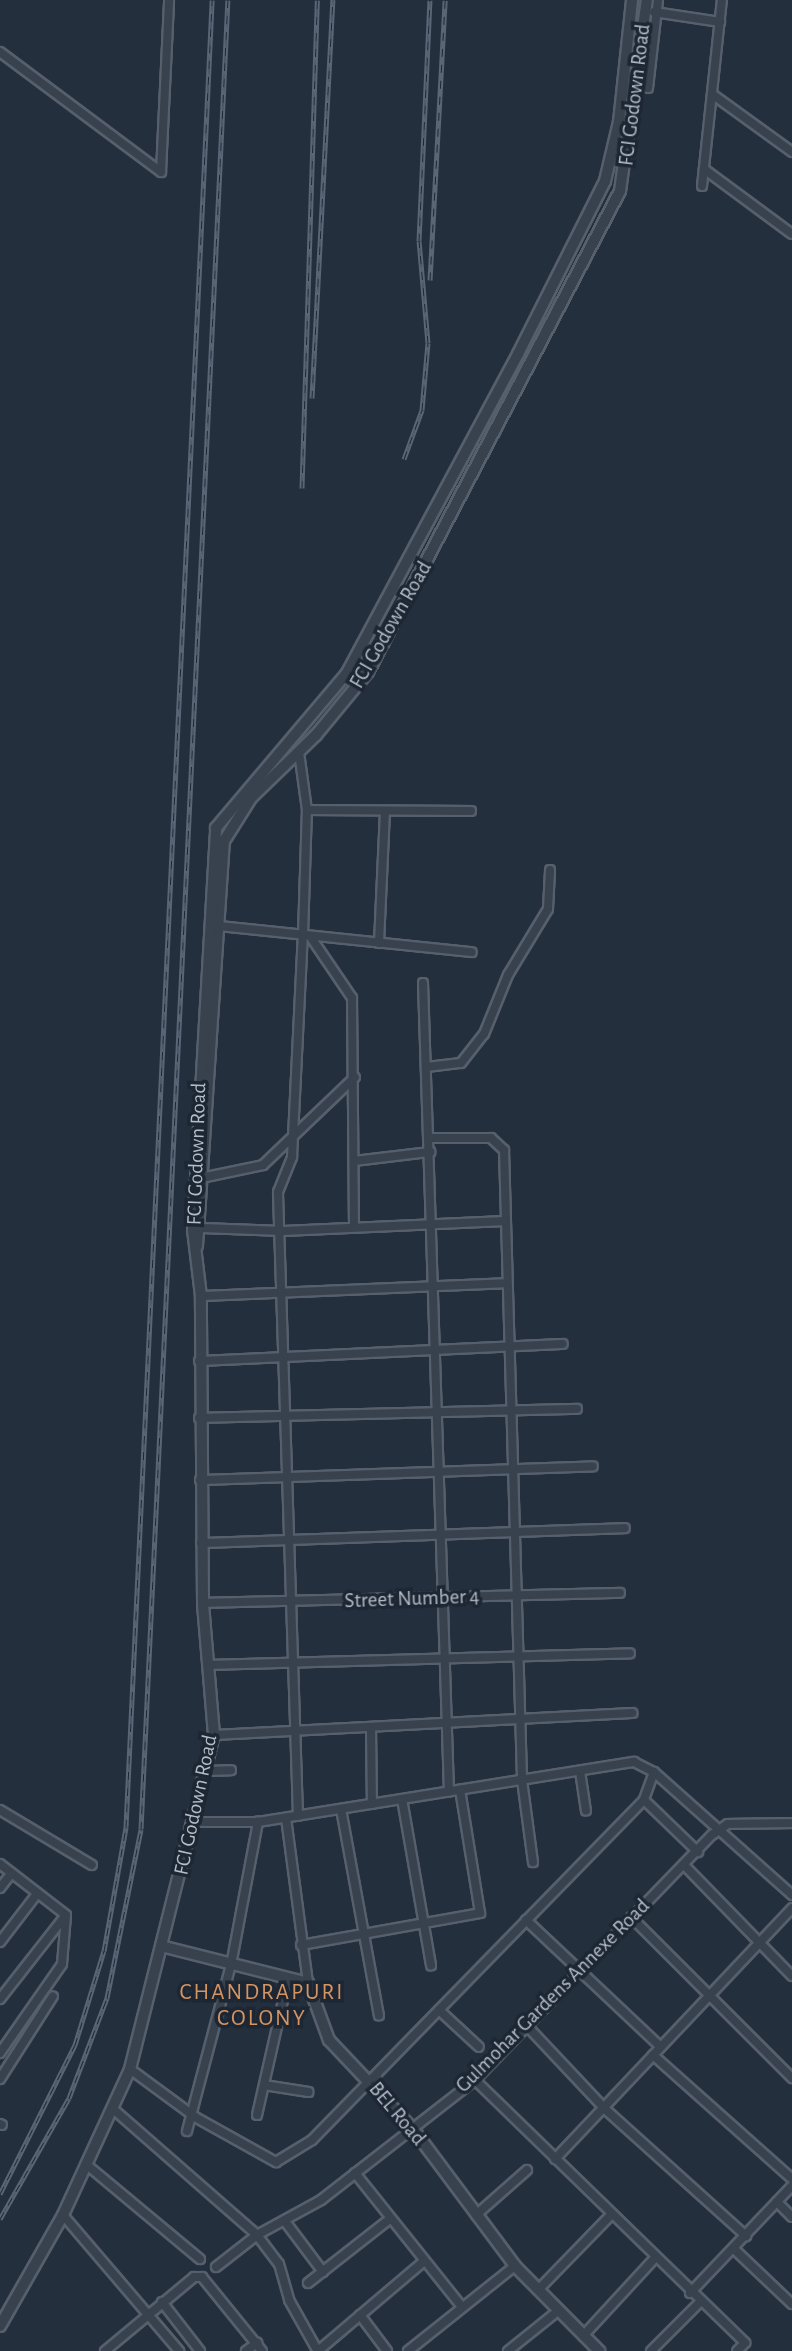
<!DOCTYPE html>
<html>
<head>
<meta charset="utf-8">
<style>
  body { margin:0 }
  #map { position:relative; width:792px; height:2351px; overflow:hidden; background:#242f3e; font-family:"Alegreya Sans",sans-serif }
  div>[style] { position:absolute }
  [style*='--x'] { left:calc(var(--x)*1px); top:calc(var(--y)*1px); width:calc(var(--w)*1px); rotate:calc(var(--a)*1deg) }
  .roads { filter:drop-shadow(2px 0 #565f6c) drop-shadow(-2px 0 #565f6c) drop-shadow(0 2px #565f6c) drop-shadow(0 -2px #565f6c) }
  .minor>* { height:8px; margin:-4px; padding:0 4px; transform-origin:4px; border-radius:4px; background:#38414e }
  .tertiary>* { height:10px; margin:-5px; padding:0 5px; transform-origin:5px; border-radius:5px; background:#38414e }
  .rail>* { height:5px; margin-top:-2.5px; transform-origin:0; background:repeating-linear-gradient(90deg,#1d2633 0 8px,#5a6575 0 16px); box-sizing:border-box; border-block:2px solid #5a6575 }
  span { translate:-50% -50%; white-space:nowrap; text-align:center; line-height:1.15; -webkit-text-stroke:7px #1d2633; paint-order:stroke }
  .street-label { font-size:21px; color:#b4bcc9 }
  .neighbourhood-label { font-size:23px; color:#d59563; letter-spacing:2px }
</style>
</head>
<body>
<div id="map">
  <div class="roads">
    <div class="minor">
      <i style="--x:654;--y:12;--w:67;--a:8.6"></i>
      <i style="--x:0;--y:52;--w:201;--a:36.7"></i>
      <i style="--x:648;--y:88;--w:89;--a:-83.5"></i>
      <i style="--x:712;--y:94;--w:99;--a:35.9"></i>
      <i style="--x:704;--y:169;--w:109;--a:36.5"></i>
      <i style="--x:161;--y:172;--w:172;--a:-87.3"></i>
      <i style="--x:702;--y:186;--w:187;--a:-83.9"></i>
      <i style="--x:307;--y:810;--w:164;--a:0.3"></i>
      <i style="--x:219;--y:926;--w:254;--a:5.9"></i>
      <i style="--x:310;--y:936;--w:75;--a:55.9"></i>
      <i style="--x:352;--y:998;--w:229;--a:89.5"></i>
      <i style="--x:379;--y:943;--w:130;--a:-87.4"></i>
      <i style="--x:423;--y:983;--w:809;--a:88.16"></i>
      <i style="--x:427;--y:1067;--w:34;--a:-7"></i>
      <i style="--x:461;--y:1063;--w:37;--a:-52"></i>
      <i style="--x:484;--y:1034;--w:64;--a:-67.9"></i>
      <i style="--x:508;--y:975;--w:77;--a:-58.8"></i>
      <i style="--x:548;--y:909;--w:39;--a:-87"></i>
      <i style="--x:430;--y:1138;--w:61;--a:0"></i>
      <i style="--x:491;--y:1138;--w:18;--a:43"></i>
      <i style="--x:504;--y:1150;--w:630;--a:88.36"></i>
      <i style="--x:522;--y:1780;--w:83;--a:82.4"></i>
      <i style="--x:354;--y:1161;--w:77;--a:-6.8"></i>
      <i style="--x:206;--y:1177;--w:58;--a:-11.9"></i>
      <i style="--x:263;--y:1165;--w:127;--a:-43.7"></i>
      <i style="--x:202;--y:1228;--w:81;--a:2.1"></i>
      <i style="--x:283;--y:1231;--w:222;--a:-2.6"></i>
      <i style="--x:201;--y:1296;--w:306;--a:-2.4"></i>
      <i style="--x:199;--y:1361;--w:364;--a:-2.7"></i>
      <i style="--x:199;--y:1418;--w:378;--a:-1.4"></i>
      <i style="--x:200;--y:1480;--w:393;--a:-2"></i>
      <i style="--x:201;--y:1543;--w:424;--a:-2"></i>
      <i style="--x:203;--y:1603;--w:417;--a:-1.4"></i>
      <i style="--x:211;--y:1665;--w:419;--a:-1.6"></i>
      <i style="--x:371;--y:1727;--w:77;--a:89.3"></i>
      <i style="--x:214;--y:1735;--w:419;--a:-3"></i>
      <i style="--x:206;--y:1771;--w:25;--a:-2"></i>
      <i style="--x:580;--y:1771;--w:40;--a:81.5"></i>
      <i style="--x:654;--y:1772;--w:185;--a:41.7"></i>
      <i style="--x:402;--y:1799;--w:169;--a:80.1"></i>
      <i style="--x:341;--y:1809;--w:210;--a:79.6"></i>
      <i style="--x:0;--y:1810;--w:107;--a:30.9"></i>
      <i style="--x:298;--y:1816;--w:624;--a:-91.84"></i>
      <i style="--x:278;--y:1192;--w:38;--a:-68"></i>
      <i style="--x:292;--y:1157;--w:222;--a:-87.2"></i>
      <i style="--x:303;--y:935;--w:125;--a:-88.2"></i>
      <i style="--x:307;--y:810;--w:59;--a:-97.9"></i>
      <i style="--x:286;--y:1818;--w:166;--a:82.4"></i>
      <i style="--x:196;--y:1822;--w:62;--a:0"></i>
      <i style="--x:258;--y:1822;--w:381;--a:-9.1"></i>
      <i style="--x:634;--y:1762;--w:22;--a:27"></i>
      <i style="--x:654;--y:1772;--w:30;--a:110"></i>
      <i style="--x:0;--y:1864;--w:83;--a:37.7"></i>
      <i style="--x:686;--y:1867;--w:152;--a:45.8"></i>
      <i style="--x:0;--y:1888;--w:18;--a:-52"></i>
      <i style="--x:631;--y:1917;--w:228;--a:45"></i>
      <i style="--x:526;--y:1920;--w:185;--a:43.3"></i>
      <i style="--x:0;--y:1942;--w:61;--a:-52.4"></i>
      <i style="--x:301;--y:1945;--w:182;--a:-10.1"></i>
      <i style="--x:480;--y:1913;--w:125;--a:-99.2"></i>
      <i style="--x:0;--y:1999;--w:105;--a:-51.9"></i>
      <i style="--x:439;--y:2010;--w:54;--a:42.8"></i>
      <i style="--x:527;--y:2026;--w:114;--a:46.8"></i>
      <i style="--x:605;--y:2109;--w:190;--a:42"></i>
      <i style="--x:0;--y:2053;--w:108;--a:-55.1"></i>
      <i style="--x:62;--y:1964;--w:49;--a:-85.3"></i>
      <i style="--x:653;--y:2055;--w:186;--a:41.7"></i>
      <i style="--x:130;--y:2069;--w:81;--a:36.4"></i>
      <i style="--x:195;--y:2117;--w:93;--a:29.1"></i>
      <i style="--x:276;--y:2162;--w:42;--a:-31.4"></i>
      <i style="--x:312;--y:2140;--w:475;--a:-45.7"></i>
      <i style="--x:644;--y:1800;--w:75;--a:43.9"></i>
      <i style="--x:0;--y:2079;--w:98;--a:-57.4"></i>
      <i style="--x:475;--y:2080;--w:377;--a:44.2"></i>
      <i style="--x:745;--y:2343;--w:11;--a:135"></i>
      <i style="--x:264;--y:2085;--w:45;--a:9"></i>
      <i style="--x:112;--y:2108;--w:193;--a:41.2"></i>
      <i style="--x:257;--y:2235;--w:36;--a:53"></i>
      <i style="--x:279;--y:2264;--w:37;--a:74"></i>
      <i style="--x:289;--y:2300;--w:55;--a:60.6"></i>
      <i style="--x:257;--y:2115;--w:140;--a:-77.2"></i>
      <i style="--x:0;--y:2124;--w:2;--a:27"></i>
      <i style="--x:187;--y:2131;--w:172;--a:-75.2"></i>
      <i style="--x:231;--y:1965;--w:146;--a:-79.3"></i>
      <i style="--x:555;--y:2159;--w:345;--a:-46.6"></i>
      <i style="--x:87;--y:2165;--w:147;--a:39.8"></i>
      <i style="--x:355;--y:2173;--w:170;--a:51.4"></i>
      <i style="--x:777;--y:2202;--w:21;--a:45"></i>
      <i style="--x:63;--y:2215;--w:179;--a:49.5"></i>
      <i style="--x:476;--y:2215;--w:68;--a:-41.4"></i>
      <i style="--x:287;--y:2224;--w:60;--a:53.1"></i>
      <i style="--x:734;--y:2249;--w:80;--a:43.5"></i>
      <i style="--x:216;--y:2267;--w:52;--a:-38"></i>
      <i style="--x:257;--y:2235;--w:73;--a:-28.7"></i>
      <i style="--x:321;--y:2200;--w:195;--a:-37.9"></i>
      <i style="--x:475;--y:2080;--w:341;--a:-46"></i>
      <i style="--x:712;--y:1835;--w:19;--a:-35"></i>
      <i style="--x:728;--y:1824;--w:64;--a:-0.9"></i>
      <i style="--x:308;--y:2283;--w:104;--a:-38"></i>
      <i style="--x:538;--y:2290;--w:103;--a:-45.8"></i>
      <i style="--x:690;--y:2293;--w:148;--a:-46.4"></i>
      <i style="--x:162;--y:2302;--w:62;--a:52.2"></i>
      <i style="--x:360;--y:2315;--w:45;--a:53.1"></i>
      <i style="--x:583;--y:2336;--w:105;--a:-47.3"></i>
      <i style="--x:105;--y:2351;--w:116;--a:-39.7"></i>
      <i style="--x:194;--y:2277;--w:8;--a:0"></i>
      <i style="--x:202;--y:2277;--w:95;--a:51"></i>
      <i style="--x:246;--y:2351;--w:14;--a:-36"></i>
      <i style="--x:318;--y:2351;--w:139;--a:-40.3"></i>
      <i style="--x:408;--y:2351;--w:137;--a:-38.5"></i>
      <i style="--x:508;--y:2351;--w:64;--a:-38.7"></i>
      <i style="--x:651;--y:2351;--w:69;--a:-45"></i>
    </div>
    <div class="tertiary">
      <i style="--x:197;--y:1246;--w:406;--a:-86.2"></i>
      <i style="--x:224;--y:841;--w:51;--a:-57.9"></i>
      <i style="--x:251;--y:798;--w:91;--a:-44.1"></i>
      <i style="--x:316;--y:735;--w:82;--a:-50.5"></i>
      <i style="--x:368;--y:672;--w:543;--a:-62.35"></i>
      <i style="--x:620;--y:191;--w:193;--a:-82"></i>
      <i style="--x:161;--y:1946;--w:152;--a:14.1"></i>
      <i style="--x:308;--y:1983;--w:61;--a:69.8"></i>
      <i style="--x:329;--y:2040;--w:122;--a:46.7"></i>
      <i style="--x:413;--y:2129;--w:171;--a:53.3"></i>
      <i style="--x:515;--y:2266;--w:120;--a:45.3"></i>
      <i style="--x:0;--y:2326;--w:128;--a:-60.4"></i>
      <i style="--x:63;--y:2215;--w:161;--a:-65.3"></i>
      <i style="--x:130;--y:2069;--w:344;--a:-75.9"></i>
      <i style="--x:214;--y:1735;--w:132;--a:-94.8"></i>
      <i style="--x:203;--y:1603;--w:307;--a:-90.4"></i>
      <i style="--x:201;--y:1296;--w:66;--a:-96.9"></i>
      <i style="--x:193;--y:1230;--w:403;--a:-86.7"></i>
      <i style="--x:216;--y:828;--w:203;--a:-49.8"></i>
      <i style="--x:347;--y:673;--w:362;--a:-61.8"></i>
      <i style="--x:518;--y:354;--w:194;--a:-63.3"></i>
      <i style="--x:605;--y:181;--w:61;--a:-76.7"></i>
      <i style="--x:619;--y:122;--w:123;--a:-83.9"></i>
    </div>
  </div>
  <div class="rail">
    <i style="--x:430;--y:280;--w:280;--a:-86.9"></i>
    <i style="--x:312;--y:398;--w:399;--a:-87"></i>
    <i style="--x:404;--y:459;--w:52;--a:-69.8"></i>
    <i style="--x:422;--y:410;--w:67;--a:-84.9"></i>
    <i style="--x:428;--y:343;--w:102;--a:-95"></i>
    <i style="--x:419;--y:241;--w:241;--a:-87.4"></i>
    <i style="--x:302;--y:488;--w:488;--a:-88.2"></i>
    <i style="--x:0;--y:2194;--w:167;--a:-63.3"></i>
    <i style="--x:75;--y:2045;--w:98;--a:-72.9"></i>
    <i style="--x:104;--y:1951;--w:126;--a:-79.9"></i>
    <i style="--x:126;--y:1827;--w:1829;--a:-87.3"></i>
    <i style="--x:0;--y:2219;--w:139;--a:-60.3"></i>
    <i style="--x:69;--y:2098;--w:107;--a:-69.2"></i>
    <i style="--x:107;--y:1998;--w:172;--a:-78.6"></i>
    <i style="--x:141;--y:1829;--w:1831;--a:-87.28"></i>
  </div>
  <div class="street-label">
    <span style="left:635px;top:95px;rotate:-83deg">FCI Godown Road</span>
    <span style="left:391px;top:625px;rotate:-60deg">FCI Godown Road</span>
    <span style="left:197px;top:1154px;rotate:-88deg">FCI Godown Road</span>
    <span style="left:412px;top:1599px;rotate:-2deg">Street Number 4</span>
    <span style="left:196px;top:1805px;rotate:-78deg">FCI Godown Road</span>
    <span style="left:553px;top:1996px;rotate:-45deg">Gulmohar Gardens Annexe Road</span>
    <span style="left:397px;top:2114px;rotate:50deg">BEL Road</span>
  </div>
  <div class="neighbourhood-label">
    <span style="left:262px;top:2006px">CHANDRAPURI<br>COLONY</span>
  </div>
</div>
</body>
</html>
